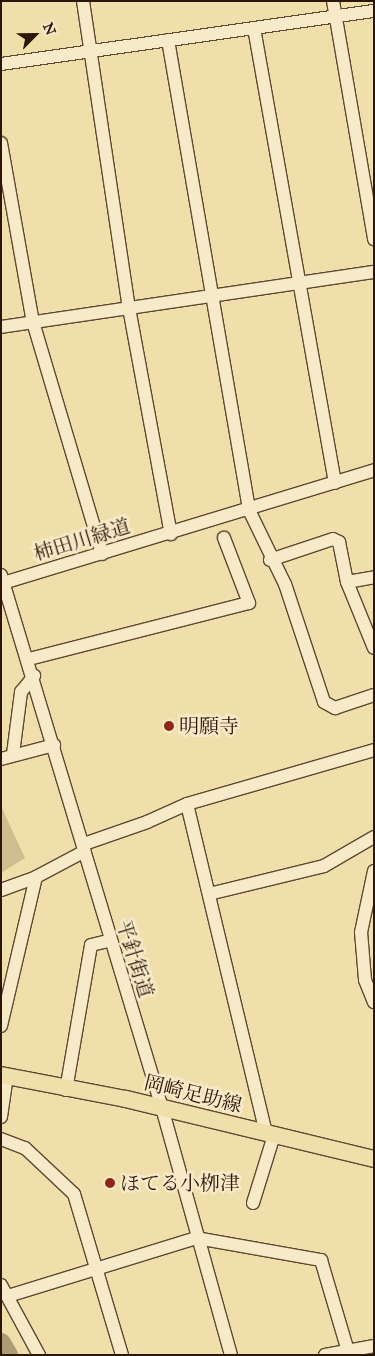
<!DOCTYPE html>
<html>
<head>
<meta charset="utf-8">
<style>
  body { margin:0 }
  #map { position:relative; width:375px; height:1356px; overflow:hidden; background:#f1dfab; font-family:"IM FELL Great Primer","Noto Serif JP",serif }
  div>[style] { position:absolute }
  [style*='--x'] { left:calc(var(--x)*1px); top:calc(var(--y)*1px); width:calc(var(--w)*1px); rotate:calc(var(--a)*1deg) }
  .green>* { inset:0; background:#d0bd8f }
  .river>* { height:20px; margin:-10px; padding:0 10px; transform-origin:10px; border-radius:10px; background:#ae9b74 }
  .roads { filter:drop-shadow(1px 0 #5e4831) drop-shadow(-1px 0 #5e4831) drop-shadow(0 1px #5e4831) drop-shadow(0 -1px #5e4831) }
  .minor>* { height:12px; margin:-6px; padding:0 6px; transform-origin:6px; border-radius:6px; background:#f6eac8 }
  .major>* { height:16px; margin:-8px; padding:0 8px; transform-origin:8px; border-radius:8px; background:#f1dfab }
  .dots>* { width:14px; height:14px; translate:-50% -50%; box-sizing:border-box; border:2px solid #f6eac8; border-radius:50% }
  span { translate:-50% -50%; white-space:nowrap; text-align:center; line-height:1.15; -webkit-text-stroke:5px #f6eac8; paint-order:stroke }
  .street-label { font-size:20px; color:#2d1608 }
  .poi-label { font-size:20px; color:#2d1608 }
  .left { translate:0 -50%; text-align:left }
  .frame { position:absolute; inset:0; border:2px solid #2d1608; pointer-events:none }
  .north { position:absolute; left:10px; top:10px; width:50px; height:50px; -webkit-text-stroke:4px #f6eac8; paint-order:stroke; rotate:67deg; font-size:14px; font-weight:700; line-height:20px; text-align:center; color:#2d1608 }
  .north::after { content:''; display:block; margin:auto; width:18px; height:22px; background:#2d1608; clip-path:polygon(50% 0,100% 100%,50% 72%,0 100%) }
</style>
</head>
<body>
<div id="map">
  <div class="green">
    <i style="clip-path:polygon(1px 806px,25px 858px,1px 873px)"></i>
  </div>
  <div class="river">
    <i style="--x:1;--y:1343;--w:14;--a:60"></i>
  </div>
  <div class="roads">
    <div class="minor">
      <i style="--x:83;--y:1;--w:310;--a:81.5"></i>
      <i style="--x:129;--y:308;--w:230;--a:79.5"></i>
      <i style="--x:333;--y:1;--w:242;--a:80.2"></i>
      <i style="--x:254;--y:28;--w:462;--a:79.9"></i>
      <i style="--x:168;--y:40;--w:477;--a:80.2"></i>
      <i style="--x:249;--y:510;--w:82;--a:64.1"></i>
      <i style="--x:285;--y:584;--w:124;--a:71.7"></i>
      <i style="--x:324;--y:702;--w:13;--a:29"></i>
      <i style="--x:335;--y:708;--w:41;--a:-18.4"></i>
      <i style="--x:1;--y:64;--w:377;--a:-8.1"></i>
      <i style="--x:1;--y:143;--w:182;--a:79.9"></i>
      <i style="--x:33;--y:322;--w:242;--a:73.4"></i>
      <i style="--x:1;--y:327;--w:377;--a:-8.4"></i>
      <i style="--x:270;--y:560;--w:66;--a:-18.4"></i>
      <i style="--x:333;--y:539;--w:7;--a:27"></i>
      <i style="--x:339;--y:542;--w:41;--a:78.7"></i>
      <i style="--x:347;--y:582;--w:71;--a:67.8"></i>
      <i style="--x:1;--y:575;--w:557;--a:73.19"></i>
      <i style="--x:162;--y:1108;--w:256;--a:74.4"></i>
      <i style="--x:347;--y:582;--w:27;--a:-10"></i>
      <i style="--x:3;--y:583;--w:388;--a:-16.9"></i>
      <i style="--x:29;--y:659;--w:227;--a:-14.3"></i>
      <i style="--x:249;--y:603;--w:70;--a:-111"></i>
      <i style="--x:13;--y:754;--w:63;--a:-82.6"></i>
      <i style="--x:21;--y:692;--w:21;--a:-51"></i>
      <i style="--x:1;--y:759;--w:55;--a:-14.8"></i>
      <i style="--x:187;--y:804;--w:338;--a:76.5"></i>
      <i style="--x:84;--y:844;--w:67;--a:-19.2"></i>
      <i style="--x:147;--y:822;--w:44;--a:-24.2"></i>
      <i style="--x:187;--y:804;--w:195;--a:-16.1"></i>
      <i style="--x:374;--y:871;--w:62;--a:102"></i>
      <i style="--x:361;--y:932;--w:48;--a:85.2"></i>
      <i style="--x:365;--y:980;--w:24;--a:68"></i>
      <i style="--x:1;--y:890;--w:37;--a:-20"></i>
      <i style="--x:36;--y:877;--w:55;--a:-28"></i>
      <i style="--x:209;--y:894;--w:118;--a:-13.7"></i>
      <i style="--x:324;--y:866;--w:58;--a:-30.1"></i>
      <i style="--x:1;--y:1026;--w:153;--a:-76.8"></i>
      <i style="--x:66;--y:1090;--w:147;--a:-80.2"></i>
      <i style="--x:91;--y:945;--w:18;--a:-13"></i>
      <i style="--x:1;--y:1117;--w:41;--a:-81.7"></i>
      <i style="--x:1;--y:1139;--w:26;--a:21"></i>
      <i style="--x:25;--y:1148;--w:67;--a:43.2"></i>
      <i style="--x:74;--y:1194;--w:168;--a:73.4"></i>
      <i style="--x:253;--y:1203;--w:71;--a:-72.8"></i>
      <i style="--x:1;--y:1285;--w:80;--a:61.5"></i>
      <i style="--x:8;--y:1296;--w:197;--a:-17.1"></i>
      <i style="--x:196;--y:1238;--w:127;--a:10"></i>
      <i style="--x:321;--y:1260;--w:92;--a:73.5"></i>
      <i style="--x:325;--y:1355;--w:50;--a:-10.4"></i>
    </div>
    <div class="major">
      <i style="--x:1;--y:1075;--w:127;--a:10.9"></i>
      <i style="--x:126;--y:1099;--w:255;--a:13.6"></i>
    </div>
  </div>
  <div class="dots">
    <i style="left:169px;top:726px;background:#8f2418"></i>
    <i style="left:110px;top:1183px;background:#8f2418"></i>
  </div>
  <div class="street-label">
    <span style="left:82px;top:540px;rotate:-17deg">柿田川緑道</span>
    <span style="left:135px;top:959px;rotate:73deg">平針街道</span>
    <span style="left:193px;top:1094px;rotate:14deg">岡崎足助線</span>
  </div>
  <div class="poi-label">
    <span class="left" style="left:179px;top:726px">明願寺</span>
    <span class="left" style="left:120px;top:1183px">ほてる小栁津</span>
  </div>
  <div class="frame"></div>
  <div class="north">N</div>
</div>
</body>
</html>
